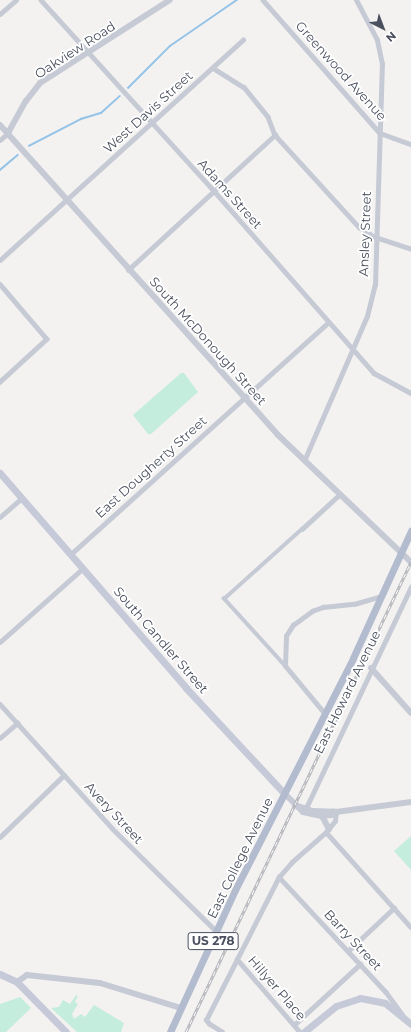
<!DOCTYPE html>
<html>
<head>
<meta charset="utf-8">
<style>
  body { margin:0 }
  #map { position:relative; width:411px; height:1032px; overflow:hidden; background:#f3f2f1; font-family:Montserrat,sans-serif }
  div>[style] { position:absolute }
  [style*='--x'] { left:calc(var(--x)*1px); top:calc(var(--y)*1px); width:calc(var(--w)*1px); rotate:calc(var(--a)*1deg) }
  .green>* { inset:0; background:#c4eddd }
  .stream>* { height:1.5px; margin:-0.75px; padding:0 0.75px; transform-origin:0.75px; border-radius:0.75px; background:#94c3e7 }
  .pedestrian>* { height:3.5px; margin:-1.75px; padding:0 1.75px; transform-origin:1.75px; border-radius:1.75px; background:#c6cad5 }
  .minor>* { height:4.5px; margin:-2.25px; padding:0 2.25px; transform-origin:2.25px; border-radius:2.25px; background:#c6cad5 }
  .tertiary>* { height:6px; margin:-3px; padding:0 3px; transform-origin:3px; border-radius:3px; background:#c6cad5 }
  .secondary>* { height:7px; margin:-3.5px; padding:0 3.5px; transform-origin:3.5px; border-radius:3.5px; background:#c6cad8 }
  .primary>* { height:7px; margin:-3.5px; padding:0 3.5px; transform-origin:3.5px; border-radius:3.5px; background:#b3bbce }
  .rail>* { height:3px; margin-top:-1.5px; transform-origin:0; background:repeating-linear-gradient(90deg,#fff 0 4.5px,#b4b5bb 0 9px); box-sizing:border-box; border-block:1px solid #b4b5bb }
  span { translate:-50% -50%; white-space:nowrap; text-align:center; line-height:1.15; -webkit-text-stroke:3.5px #fff; paint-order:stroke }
  .shield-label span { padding:1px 3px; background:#fff; border:1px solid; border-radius:3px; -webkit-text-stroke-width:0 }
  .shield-label { font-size:12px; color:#4a505e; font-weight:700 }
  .street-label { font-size:13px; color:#4a505e }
  .north { position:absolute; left:363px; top:8px; width:40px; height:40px; -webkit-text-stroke:3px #fff; paint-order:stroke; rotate:138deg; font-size:11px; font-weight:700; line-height:16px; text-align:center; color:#4a505e }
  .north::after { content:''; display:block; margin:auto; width:14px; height:18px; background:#4a505e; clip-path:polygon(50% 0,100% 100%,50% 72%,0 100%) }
</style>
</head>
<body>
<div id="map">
  <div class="green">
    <i style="clip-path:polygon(181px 373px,184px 373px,198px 392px,151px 434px,148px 434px,133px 415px)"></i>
    <i style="clip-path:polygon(411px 836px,411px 870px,394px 851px)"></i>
    <i style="clip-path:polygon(76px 995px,78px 996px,75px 1002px,78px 1004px,72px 1014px,74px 1019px,81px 1014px,85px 1017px,94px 1005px,124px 1023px,121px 1032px,77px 1032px,51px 1008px,59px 1007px,63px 1000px,70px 1004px)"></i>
    <i style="clip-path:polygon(20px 997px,31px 1008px,6px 1032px,0 1032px,0 1004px)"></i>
  </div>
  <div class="stream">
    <i style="--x:128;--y:88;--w:59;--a:-45"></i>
    <i style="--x:170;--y:46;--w:81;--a:-34.5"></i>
    <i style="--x:29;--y:146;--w:59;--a:-27.4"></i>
    <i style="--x:81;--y:119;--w:21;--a:-17"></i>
    <i style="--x:101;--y:113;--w:25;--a:-42"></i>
    <i style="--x:0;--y:170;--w:23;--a:-40"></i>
  </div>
  <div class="pedestrian">
    <i style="--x:285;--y:666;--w:91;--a:-132.3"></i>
    <i style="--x:224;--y:599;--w:105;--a:-41.9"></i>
  </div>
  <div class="minor">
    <i style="--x:41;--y:0;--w:259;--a:47.8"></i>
    <i style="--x:215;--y:192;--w:241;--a:48.7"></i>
    <i style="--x:374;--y:373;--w:42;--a:28.4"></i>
    <i style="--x:263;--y:0;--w:177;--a:48.7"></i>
    <i style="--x:380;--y:133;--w:33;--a:20"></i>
    <i style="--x:0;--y:14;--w:21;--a:-41"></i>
    <i style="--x:213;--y:68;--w:36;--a:32"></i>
    <i style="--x:244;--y:87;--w:38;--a:51"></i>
    <i style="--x:268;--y:117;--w:19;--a:69"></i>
    <i style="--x:275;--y:135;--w:125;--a:47.6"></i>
    <i style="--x:359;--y:227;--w:19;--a:32"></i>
    <i style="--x:375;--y:237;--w:38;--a:18"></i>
    <i style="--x:0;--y:140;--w:11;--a:-41"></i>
    <i style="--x:0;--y:260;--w:328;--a:-42.2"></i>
    <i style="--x:128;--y:270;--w:200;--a:-42.6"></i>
    <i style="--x:0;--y:284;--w:72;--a:49.5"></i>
    <i style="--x:47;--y:339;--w:64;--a:137.5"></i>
    <i style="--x:304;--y:461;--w:158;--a:-66.5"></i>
    <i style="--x:367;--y:316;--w:32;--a:-76"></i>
    <i style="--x:375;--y:285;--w:221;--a:-88.2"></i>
    <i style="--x:382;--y:64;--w:25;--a:-102"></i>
    <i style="--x:377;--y:40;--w:45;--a:-117.7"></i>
    <i style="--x:0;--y:517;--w:29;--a:-41"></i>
    <i style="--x:302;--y:529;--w:50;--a:-42.6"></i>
    <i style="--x:71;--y:554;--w:346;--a:-42"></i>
    <i style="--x:0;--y:642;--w:111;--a:-41.7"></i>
    <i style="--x:0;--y:704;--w:167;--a:47.9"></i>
    <i style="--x:112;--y:828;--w:148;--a:44.7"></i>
    <i style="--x:324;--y:713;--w:61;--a:-129.7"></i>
    <i style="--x:285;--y:666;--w:30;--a:-88"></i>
    <i style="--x:286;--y:636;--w:13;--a:-58"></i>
    <i style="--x:293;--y:625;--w:24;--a:-36"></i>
    <i style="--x:312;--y:611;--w:12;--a:-20"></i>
    <i style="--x:323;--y:607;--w:31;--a:-6"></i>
    <i style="--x:354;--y:604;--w:26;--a:-16"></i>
    <i style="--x:0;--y:738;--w:23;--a:-41"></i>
    <i style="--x:306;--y:808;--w:245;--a:-64.6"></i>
    <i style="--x:326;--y:832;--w:127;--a:48.2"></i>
    <i style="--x:0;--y:837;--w:89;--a:-44.1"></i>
    <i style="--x:279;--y:877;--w:157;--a:47.1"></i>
    <i style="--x:386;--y:992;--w:29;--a:54"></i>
    <i style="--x:348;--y:951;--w:63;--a:-43.1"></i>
    <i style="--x:237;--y:959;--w:96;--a:49.2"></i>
    <i style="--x:294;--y:1025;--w:90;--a:-42.7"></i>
    <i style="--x:222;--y:1032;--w:15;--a:-148"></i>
    <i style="--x:209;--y:1024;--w:5;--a:-127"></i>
    <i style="--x:206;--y:1020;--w:161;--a:-63"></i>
    <i style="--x:279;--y:877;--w:20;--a:-49"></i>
    <i style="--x:292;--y:862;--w:45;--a:-41.4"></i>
    <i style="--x:326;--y:832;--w:14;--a:-51"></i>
    <i style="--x:335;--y:821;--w:9;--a:-84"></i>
  </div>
  <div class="tertiary">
    <i style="--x:0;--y:125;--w:416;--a:48.1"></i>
    <i style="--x:278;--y:435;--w:184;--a:43.7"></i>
    <i style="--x:8;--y:133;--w:37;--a:-61"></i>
    <i style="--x:26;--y:101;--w:23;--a:-52"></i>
    <i style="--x:40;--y:83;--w:154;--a:-32.6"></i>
    <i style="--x:371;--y:668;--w:60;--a:48.4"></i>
    <i style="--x:285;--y:794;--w:25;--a:45"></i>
    <i style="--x:303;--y:812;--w:19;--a:12"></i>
    <i style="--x:322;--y:816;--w:9;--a:-6"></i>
    <i style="--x:331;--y:815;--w:4;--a:-56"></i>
    <i style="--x:295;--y:805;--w:18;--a:19"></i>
    <i style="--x:312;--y:811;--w:24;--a:2"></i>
    <i style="--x:336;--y:812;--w:76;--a:-7.6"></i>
    <i style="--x:322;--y:816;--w:15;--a:62"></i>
    <i style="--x:17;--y:982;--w:12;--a:-35"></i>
    <i style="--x:27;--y:975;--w:73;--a:6.3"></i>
    <i style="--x:100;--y:983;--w:85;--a:17.2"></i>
  </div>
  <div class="secondary">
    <i style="--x:0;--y:473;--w:284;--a:49.1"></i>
    <i style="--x:186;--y:688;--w:145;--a:47"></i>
    <i style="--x:0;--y:974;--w:19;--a:25"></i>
    <i style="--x:17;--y:982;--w:70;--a:45.6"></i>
    <i style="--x:304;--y:1032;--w:41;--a:-39.1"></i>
    <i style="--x:336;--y:1006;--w:25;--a:-18"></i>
    <i style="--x:360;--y:998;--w:25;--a:11"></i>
    <i style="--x:385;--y:1003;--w:33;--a:39"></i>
  </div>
  <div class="primary">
    <i style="--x:170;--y:1032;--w:156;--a:-65.4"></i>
    <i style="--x:235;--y:890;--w:260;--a:-63"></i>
    <i style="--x:353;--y:658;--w:140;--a:-65.5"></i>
  </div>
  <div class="rail">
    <i style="--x:186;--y:1032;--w:521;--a:-64.42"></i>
  </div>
  <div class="shield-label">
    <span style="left:213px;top:941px">US 278</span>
  </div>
  <div class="street-label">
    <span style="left:75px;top:50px;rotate:-33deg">Oakview Road</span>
    <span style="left:341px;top:71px;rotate:48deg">Greenwood Avenue</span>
    <span style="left:148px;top:112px;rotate:-42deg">West Davis Street</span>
    <span style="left:230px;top:194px;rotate:48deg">Adams Street</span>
    <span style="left:365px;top:234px;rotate:-88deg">Ansley Street</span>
    <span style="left:208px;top:341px;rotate:48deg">South McDonough Street</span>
    <span style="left:151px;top:467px;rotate:-42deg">East Dougherty Street</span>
    <span style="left:161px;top:640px;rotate:49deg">South Candler Street</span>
    <span style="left:347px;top:692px;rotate:-64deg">East Howard Avenue</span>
    <span style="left:114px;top:813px;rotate:47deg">Avery Street</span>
    <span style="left:240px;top:858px;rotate:-64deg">East College Avenue</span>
    <span style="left:353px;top:940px;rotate:47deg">Barry Street</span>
    <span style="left:277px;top:988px;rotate:49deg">Hillyer Place</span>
  </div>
  <div class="north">N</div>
</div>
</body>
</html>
